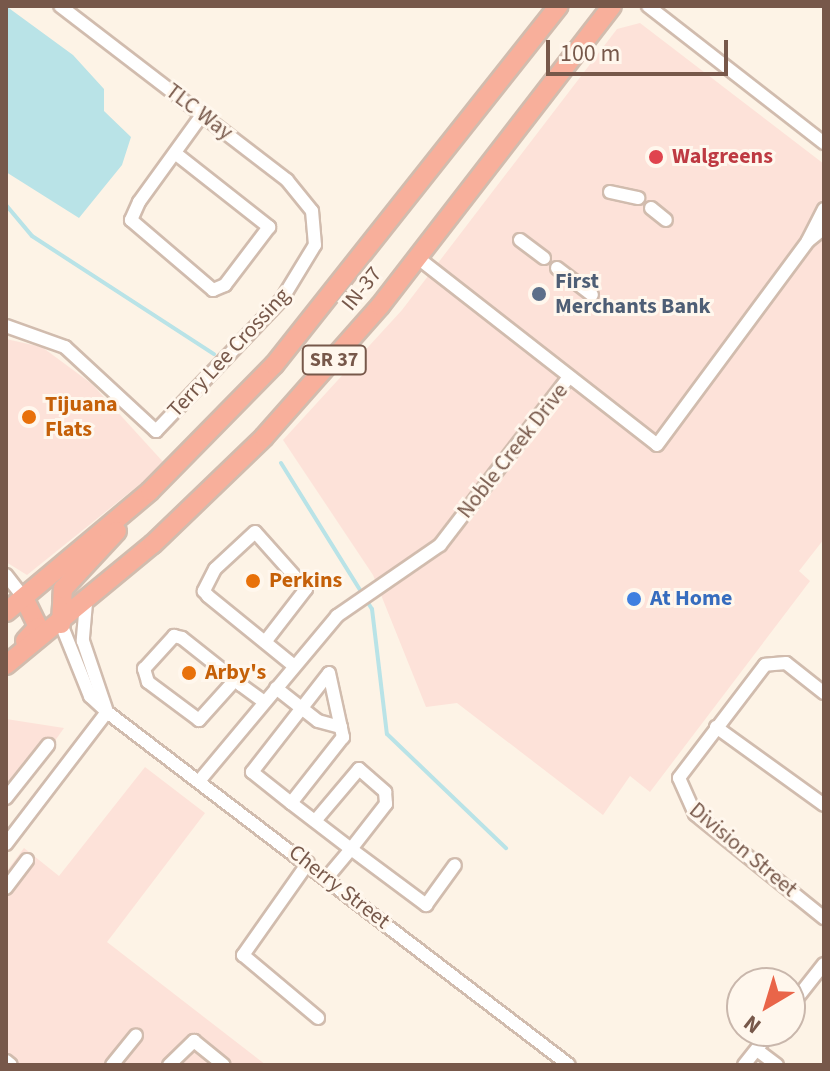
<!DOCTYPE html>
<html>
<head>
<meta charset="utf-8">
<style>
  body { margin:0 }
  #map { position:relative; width:830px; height:1071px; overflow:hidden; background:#fdf3e6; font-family:"Source Sans 3",sans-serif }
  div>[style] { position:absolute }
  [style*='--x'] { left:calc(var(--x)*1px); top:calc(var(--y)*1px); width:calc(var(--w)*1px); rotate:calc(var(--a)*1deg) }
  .commercial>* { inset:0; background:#fde2d9 }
  .water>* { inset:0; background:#b9e3e7 }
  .stream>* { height:4px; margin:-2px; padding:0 2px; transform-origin:2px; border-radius:2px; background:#b9e3e7 }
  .roads { filter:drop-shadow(2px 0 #d1bcae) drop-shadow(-2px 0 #d1bcae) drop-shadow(0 2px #d1bcae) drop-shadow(0 -2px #d1bcae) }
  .minor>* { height:12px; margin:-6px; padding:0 6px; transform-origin:6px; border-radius:6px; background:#fff }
  .highway>* { height:18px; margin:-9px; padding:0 9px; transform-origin:9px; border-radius:9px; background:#f8af9b }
  .dots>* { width:22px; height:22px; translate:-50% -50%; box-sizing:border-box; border:4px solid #fff7ed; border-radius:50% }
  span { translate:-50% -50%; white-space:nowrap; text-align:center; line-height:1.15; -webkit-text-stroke:6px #fff7ed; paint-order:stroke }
  .shield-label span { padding:2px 6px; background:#fff7ed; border:2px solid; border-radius:6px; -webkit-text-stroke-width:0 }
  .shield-label { font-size:20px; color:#77584a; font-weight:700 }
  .street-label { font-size:22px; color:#77584a }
  .health-label { font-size:22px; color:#be3a42; font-weight:700 }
  .left { translate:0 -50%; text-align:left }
  .service-label { font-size:22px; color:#4e5e75; font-weight:700 }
  .food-label { font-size:22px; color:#c56008; font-weight:700 }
  .shop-label { font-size:22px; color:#366cbe; font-weight:700 }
  .frame { position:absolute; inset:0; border:8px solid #77584a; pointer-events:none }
  .north { position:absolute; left:726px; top:967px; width:80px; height:80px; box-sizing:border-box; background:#fff7ed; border:2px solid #c9b7ac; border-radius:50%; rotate:218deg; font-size:22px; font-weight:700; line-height:32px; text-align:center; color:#77584a }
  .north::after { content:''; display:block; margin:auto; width:28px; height:36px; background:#e96549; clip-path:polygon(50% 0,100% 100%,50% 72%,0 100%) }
  .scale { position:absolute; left:546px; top:40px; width:182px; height:36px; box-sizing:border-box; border:4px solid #77584a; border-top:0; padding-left:10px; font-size:24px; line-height:28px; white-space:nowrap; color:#77584a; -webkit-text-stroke:6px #fff7ed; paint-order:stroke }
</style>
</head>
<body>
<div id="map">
  <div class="commercial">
    <i style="clip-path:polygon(640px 23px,824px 164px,824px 539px,799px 571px,810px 581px,650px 792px,630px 776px,603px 815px,457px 703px,426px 707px,373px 575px,283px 440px,402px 310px,617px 29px)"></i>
    <i style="clip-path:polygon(6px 339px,42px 347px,92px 384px,165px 464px,27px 575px,6px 562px)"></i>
    <i style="clip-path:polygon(6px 719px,64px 728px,6px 810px)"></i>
    <i style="clip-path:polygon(145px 767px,205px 813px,107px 942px,266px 1065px,6px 1065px,6px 872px,24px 848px,59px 876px)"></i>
  </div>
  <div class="water">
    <i style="clip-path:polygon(6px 6px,73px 55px,104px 89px,104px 111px,131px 137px,122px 165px,79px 218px,6px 172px)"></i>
  </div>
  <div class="stream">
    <i style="--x:6;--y:205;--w:40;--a:50"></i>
    <i style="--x:32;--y:236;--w:217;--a:33"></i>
    <i style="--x:281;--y:463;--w:172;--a:58.1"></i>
    <i style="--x:372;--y:609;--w:126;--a:83.2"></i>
    <i style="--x:387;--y:734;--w:165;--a:43.8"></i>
  </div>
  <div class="roads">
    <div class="minor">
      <i style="--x:648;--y:6;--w:223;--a:37.9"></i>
      <i style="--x:175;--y:153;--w:120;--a:38.2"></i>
      <i style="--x:269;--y:227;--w:73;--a:127.2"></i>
      <i style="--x:225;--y:285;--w:13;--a:157"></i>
      <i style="--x:213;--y:290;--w:108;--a:-139.5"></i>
      <i style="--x:131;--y:220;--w:20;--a:-66"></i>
      <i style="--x:139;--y:202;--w:107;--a:-54.1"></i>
      <i style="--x:610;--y:192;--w:29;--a:12"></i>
      <i style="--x:651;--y:208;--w:19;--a:39"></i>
      <i style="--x:824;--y:209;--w:36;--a:117"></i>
      <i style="--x:808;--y:241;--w:21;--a:-39"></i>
      <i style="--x:520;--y:240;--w:30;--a:37"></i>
      <i style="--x:418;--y:258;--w:303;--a:38"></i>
      <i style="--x:657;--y:445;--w:254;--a:-53.5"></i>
      <i style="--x:557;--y:268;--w:44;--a:37.6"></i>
      <i style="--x:6;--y:326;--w:63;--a:19.6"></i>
      <i style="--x:65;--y:347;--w:124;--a:42.7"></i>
      <i style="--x:156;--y:431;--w:182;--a:-46.3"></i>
      <i style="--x:282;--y:299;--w:63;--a:-58.6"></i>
      <i style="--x:315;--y:245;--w:34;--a:-95"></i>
      <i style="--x:312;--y:211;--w:40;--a:-129"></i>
      <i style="--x:287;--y:180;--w:286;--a:-142.5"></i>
      <i style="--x:6;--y:575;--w:29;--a:52"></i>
      <i style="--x:86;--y:603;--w:38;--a:95"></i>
      <i style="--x:83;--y:641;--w:75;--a:71.3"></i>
      <i style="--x:61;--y:624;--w:78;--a:68.1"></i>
      <i style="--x:90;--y:696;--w:23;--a:43"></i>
      <i style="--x:107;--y:712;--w:581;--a:37.38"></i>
      <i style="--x:265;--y:642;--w:67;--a:-52.3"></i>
      <i style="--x:306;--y:589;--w:76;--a:-131.8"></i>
      <i style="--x:255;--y:532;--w:54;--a:137.2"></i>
      <i style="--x:215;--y:569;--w:25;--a:117"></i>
      <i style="--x:204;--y:591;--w:6;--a:51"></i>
      <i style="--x:208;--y:596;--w:111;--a:39.1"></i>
      <i style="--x:329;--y:673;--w:66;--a:77.7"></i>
      <i style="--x:343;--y:737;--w:84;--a:128.2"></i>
      <i style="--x:291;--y:803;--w:50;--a:-141.5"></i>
      <i style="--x:252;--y:772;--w:125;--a:-52.1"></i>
      <i style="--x:235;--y:680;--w:54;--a:132"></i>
      <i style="--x:199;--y:720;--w:64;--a:-143.3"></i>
      <i style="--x:148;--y:682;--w:14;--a:-107"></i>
      <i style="--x:144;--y:669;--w:45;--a:-47.7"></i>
      <i style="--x:174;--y:636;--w:8;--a:14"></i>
      <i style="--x:182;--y:638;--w:68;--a:38.4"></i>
      <i style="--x:235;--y:680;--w:8;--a:40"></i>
      <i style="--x:241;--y:685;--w:29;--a:36"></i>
      <i style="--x:276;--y:688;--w:53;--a:38.2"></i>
      <i style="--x:318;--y:721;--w:24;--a:15"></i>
      <i style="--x:824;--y:693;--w:48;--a:-141.7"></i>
      <i style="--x:786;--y:663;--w:21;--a:175"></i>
      <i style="--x:765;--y:665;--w:142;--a:127.3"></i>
      <i style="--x:679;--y:778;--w:39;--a:66"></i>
      <i style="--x:695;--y:814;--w:166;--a:38.9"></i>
      <i style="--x:716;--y:727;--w:133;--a:35.8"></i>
      <i style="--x:200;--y:780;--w:214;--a:-50.1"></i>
      <i style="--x:337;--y:616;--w:125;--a:-34.6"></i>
      <i style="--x:440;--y:545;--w:212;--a:-52.5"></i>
      <i style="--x:6;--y:798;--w:68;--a:-51.6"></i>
      <i style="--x:291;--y:803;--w:76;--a:37.5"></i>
      <i style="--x:351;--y:849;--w:38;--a:130"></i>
      <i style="--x:315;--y:821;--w:68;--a:-49.8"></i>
      <i style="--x:359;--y:769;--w:35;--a:41"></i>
      <i style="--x:385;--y:792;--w:12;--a:85"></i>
      <i style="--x:386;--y:804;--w:57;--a:127.9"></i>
      <i style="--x:351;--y:849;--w:94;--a:36.7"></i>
      <i style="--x:426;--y:905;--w:49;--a:-54.1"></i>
      <i style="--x:6;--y:844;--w:166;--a:-52.6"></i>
      <i style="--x:308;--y:863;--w:113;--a:125.2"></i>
      <i style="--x:243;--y:955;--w:98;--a:40"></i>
      <i style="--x:6;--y:888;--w:35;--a:-53"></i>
      <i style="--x:790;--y:1007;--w:55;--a:-51.7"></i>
      <i style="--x:757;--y:1050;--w:25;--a:37"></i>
      <i style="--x:6;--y:1061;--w:6;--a:39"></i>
      <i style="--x:112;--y:1065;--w:38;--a:-51"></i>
      <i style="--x:169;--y:1065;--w:35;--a:-44"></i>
      <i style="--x:194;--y:1041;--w:38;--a:39"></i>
      <i style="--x:744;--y:1065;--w:43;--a:-51.5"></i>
    </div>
    <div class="highway">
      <i style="--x:24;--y:598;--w:32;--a:64"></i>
      <i style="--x:38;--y:627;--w:19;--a:133"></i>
      <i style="--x:6;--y:612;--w:188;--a:-40"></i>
      <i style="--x:150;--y:491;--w:177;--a:-45.5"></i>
      <i style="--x:274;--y:365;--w:458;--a:-51.6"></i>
      <i style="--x:61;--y:624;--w:35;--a:-87"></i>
      <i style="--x:63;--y:589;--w:79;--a:-47"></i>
      <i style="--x:6;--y:665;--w:190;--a:-39.5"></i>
      <i style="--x:153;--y:544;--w:154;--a:-43.9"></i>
      <i style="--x:264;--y:437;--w:175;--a:-48.5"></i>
      <i style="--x:380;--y:306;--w:379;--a:-52.3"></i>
    </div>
  </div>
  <div class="dots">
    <i style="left:656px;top:157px;background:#e0444e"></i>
    <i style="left:539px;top:294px;background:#5c6f8a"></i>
    <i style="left:29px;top:417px;background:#e8710a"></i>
    <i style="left:253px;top:581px;background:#e8710a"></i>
    <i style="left:634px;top:599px;background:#3f7fe0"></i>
    <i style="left:189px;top:673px;background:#e8710a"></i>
  </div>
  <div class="shield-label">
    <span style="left:334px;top:360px">SR 37</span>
  </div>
  <div class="street-label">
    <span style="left:199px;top:112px;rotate:37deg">TLC Way</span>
    <span style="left:362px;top:289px;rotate:-51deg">IN-37</span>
    <span style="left:229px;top:353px;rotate:-47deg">Terry Lee Crossing</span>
    <span style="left:513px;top:451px;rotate:-52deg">Noble Creek Drive</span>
    <span style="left:743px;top:850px;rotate:40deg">Division Street</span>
    <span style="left:339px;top:887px;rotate:38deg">Cherry Street</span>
  </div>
  <div class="health-label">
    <span class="left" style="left:672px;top:157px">Walgreens</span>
  </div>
  <div class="service-label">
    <span class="left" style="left:555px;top:294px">First<br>Merchants Bank</span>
  </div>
  <div class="food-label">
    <span class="left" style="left:45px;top:417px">Tijuana<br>Flats</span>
    <span class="left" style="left:269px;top:581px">Perkins</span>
    <span class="left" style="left:205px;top:673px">Arby's</span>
  </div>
  <div class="shop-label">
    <span class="left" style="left:650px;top:599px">At Home</span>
  </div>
  <div class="frame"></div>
  <div class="north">N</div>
  <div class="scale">100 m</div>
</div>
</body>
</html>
